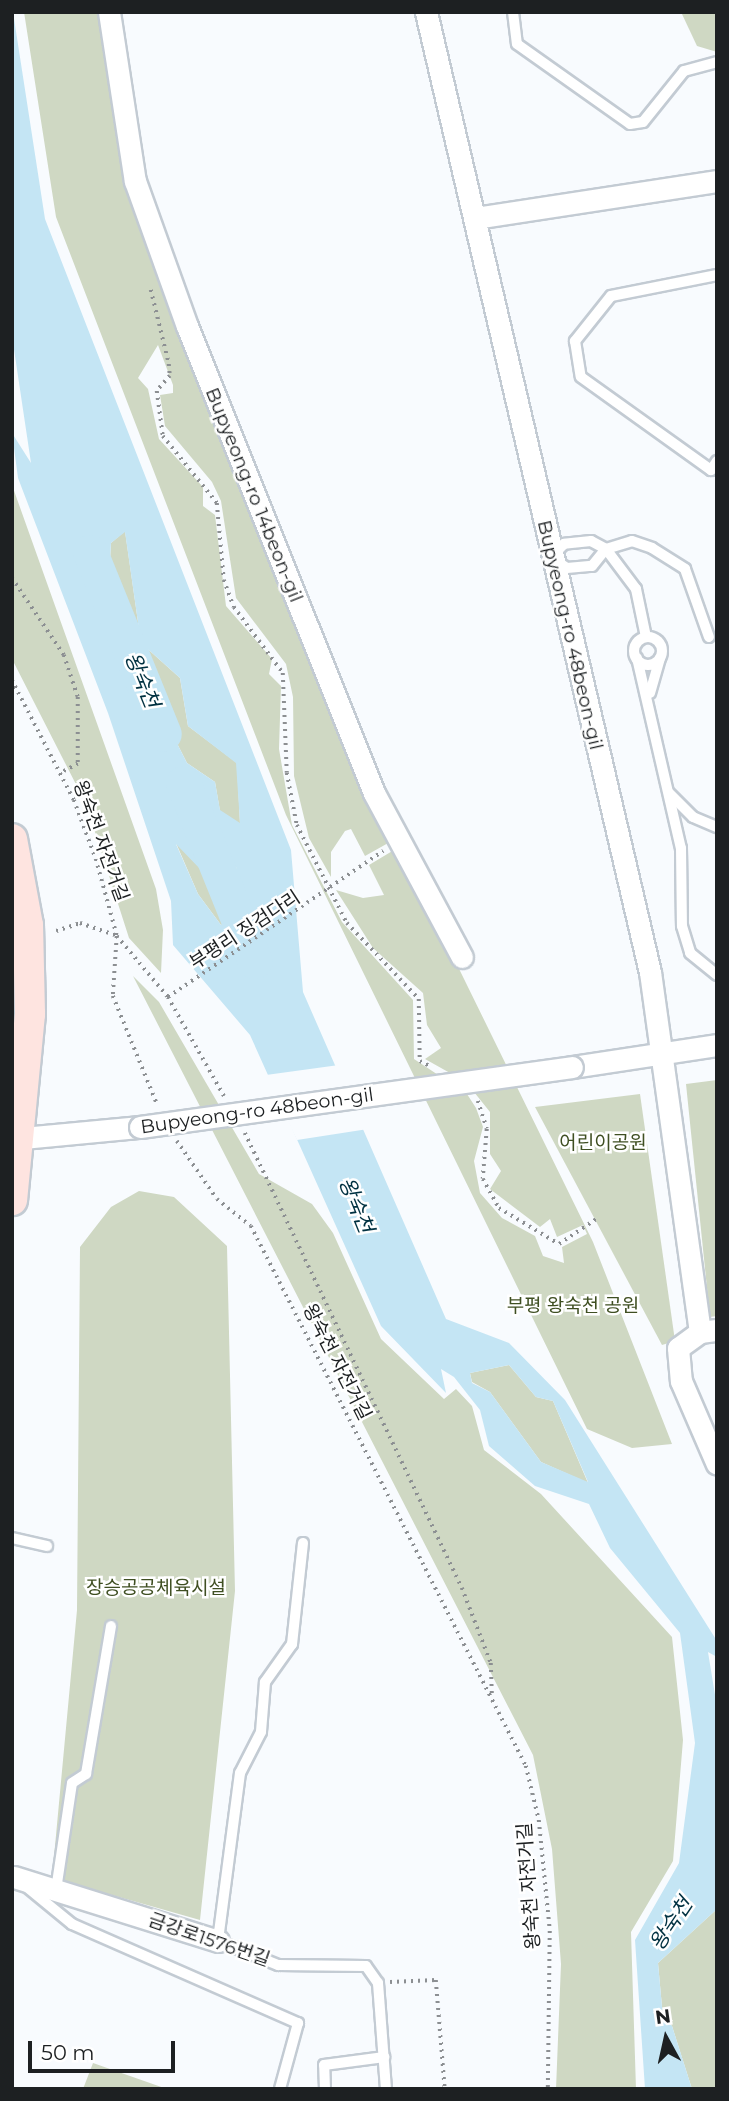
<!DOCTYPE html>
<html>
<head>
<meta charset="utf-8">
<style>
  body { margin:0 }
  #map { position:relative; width:729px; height:2101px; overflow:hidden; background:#f8fbfe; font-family:Montserrat,"Noto Sans KR",sans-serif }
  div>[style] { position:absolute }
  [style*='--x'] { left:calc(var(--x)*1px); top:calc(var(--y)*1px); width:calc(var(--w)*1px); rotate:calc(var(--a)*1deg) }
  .green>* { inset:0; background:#cfd8c3 }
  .water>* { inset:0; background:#c4e5f4 }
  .pier>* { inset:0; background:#f8fbfe }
  .river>* { height:35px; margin:-17.5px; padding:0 17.5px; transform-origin:17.5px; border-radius:17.5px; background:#c4e5f4 }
  .path>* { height:3.5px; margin-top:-1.75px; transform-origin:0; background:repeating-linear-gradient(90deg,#8c8f92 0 2px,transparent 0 7px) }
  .roads { filter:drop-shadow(2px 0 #c3cbd3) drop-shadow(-2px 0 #c3cbd3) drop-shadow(0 2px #c3cbd3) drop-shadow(0 -2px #c3cbd3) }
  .lane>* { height:10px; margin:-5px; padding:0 5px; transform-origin:5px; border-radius:5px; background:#fff }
  .lane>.ring { margin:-5px; padding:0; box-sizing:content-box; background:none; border:10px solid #fff; border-radius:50% }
  .street>* { height:21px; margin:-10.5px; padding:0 10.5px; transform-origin:10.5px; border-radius:10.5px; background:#fff }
  .secondary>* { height:30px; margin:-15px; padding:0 15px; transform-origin:15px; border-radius:15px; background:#fee4e0 }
  .bridges { filter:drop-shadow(2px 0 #c3cbd3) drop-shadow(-2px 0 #c3cbd3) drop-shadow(0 2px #c3cbd3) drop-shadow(0 -2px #c3cbd3) }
  .street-bridge>* { height:21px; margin:-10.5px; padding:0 10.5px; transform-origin:10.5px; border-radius:10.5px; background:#fff }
  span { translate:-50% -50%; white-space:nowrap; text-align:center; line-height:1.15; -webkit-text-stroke:5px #fff; paint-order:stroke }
  .street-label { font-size:19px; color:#1d2022 }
  .park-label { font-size:19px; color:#3f4f22 }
  .water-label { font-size:21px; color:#003141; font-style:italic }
  .frame { position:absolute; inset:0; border:14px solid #1d2022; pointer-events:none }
  .north { position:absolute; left:631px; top:2003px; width:70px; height:70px; -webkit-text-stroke:5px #fff; paint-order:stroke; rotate:352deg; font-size:19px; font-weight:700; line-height:28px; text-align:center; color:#1d2022 }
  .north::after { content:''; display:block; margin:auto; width:24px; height:32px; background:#1d2022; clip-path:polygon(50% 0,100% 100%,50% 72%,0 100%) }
  .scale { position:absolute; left:28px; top:2041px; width:147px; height:32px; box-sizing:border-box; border:4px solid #1d2022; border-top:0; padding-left:9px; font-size:21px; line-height:24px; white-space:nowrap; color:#1d2022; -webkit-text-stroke:5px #fff; paint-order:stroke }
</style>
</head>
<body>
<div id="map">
  <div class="green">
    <i style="clip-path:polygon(evenodd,24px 12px,100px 12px,139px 214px,260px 538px,338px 722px,593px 1242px,672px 1444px,632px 1448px,587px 1429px,286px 815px,56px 217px,24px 12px,158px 345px,173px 385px,173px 393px,160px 395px,165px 426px,212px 482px,221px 501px,236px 598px,286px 664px,293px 697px,294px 776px,309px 838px,331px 877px,331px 852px,345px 831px,351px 829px,365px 856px,390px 842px,394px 850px,369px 865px,384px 895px,363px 898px,336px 890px,373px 948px,423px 993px,427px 1025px,441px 1048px,425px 1059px,466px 1082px,490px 1112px,490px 1154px,501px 1171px,490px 1189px,540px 1227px,550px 1219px,557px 1237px,583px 1225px,587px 1234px,562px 1247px,564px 1263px,543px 1256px,535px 1236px,502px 1218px,480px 1193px,474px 1161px,483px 1127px,476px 1108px,467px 1094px,414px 1059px,413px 1000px,342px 922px,292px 825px,279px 749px,281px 686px,269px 674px,272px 659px,226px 606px,215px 515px,203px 506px,203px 487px,159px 439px,148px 389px,138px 378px,158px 345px)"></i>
    <i style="clip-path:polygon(681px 12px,717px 12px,717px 52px,697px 46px)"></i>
    <i style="clip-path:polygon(12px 485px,156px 889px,163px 930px,161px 973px,129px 938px,86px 804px,12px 659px)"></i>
    <i style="clip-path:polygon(125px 531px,141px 643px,180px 678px,188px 726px,237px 763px,240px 824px,220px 811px,215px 782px,187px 763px,159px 708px,123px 661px,107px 612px,111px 543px)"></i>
    <i style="clip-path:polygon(181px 806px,236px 867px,248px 913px,221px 925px,198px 894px,176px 843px,201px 869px)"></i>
    <i style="clip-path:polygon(133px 976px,159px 1002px,259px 1174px,312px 1204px,333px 1233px,381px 1339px,444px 1399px,456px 1389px,472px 1406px,484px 1450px,541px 1494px,672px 1637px,683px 1740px,673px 1861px,631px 1932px,636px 2089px,556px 2089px,561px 1964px,552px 1849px,533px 1755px)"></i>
    <i style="clip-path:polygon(717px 1080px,717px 1316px,710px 1317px,686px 1084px)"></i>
    <i style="clip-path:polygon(640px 1094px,675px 1341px,662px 1345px,535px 1107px)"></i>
    <i style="clip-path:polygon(139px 1191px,174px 1197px,227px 1246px,235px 1591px,200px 1920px,52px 1878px,77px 1610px,80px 1247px,111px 1207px)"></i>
    <i style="clip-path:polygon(509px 1365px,536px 1397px,553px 1401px,588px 1483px,541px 1462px,490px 1392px,472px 1382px,470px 1373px)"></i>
    <i style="clip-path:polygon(717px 1909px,717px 2089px,692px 2089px,672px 2026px,663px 2018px,658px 1963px)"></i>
    <i style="clip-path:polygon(93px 2063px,167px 2089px,83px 2089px)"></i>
  </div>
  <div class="water">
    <i style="clip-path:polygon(evenodd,13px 12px,45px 219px,291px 850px,303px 992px,446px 1319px,509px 1343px,565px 1400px,717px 1641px,717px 1657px,708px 1652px,717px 1707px,717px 1909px,658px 1963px,663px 2018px,672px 2026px,692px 2089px,645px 2089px,635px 1940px,679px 1863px,695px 1743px,680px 1633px,610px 1548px,589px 1504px,535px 1486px,489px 1446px,480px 1410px,454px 1377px,441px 1369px,446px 1393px,381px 1326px,250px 1035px,173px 945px,171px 901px,108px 713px,18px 478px,12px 433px,31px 463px,12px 336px,13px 12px,125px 532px,141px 643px,180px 678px,188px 726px,236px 763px,240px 823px,220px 810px,215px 782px,187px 763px,159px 708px,123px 661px,107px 612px,111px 543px,125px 532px,13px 12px,182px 806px,236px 867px,248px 914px,221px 925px,198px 894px,176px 844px,202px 871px,182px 806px,13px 12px,509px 1365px,536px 1397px,553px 1401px,588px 1482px,541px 1462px,490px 1392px,472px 1383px,470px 1373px,509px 1365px)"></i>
  </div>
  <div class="pier">
    <i style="clip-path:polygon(339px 1065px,368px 1129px,297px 1140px,266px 1075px)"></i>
  </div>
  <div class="river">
    <i style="--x:90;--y:552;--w:196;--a:67.9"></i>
    <i style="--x:183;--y:783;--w:192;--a:68"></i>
  </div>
  <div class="path">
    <i style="--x:151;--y:290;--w:76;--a:76.3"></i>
    <i style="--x:169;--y:364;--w:12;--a:85"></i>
    <i style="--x:170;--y:376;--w:20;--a:131"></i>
    <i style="--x:157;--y:391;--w:45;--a:82.4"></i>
    <i style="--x:163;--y:436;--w:86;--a:51.1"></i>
    <i style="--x:217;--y:503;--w:77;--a:84.8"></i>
    <i style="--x:224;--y:580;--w:29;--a:70"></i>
    <i style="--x:234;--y:607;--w:82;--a:53.4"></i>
    <i style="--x:283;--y:673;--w:100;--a:87.7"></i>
    <i style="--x:287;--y:773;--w:53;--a:79.1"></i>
    <i style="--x:297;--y:825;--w:110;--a:63"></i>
    <i style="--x:347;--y:923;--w:105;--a:46.5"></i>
    <i style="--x:419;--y:999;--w:62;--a:89.1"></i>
    <i style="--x:420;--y:1061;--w:11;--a:27"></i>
    <i style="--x:12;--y:578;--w:93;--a:56"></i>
    <i style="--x:64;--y:655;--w:44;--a:71.6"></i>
    <i style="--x:78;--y:697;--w:67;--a:90"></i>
    <i style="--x:78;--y:764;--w:19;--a:152"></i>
    <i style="--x:12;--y:680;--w:135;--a:62.7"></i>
    <i style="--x:74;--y:800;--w:63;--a:69.6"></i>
    <i style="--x:96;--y:859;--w:80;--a:74.7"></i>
    <i style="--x:117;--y:936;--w:60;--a:93.8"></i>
    <i style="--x:113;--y:996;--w:117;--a:67.8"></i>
    <i style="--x:56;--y:931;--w:25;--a:-18"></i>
    <i style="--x:80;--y:923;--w:39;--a:19"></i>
    <i style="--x:117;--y:936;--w:80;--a:50.1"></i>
    <i style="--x:168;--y:997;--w:260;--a:-34.2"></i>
    <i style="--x:168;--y:997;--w:114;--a:60.5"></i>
    <i style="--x:478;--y:1101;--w:29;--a:72"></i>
    <i style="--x:487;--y:1129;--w:50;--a:94.6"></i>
    <i style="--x:483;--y:1179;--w:33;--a:61"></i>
    <i style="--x:499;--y:1208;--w:70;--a:31"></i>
    <i style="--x:559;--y:1244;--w:45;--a:-34"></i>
    <i style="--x:245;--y:1133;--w:504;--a:64.5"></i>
    <i style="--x:462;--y:1588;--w:80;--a:68.9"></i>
    <i style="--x:491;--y:1663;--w:31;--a:88"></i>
    <i style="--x:177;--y:1141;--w:70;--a:55.4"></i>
    <i style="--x:217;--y:1199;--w:43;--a:38.5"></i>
    <i style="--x:251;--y:1226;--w:606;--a:63.01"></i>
    <i style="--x:526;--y:1766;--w:56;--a:76.5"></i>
    <i style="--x:539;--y:1820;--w:112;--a:84.3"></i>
    <i style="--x:550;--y:1931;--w:158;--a:90.7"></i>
    <i style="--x:390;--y:1982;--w:46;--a:-2.5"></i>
    <i style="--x:436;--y:1980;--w:109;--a:85.3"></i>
  </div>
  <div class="roads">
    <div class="lane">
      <i style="--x:513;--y:12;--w:32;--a:83"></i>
      <i style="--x:517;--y:44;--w:138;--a:35.3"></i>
      <i style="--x:630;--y:124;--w:13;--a:-9"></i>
      <i style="--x:643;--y:122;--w:65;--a:-51.2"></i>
      <i style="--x:684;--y:71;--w:34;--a:-15"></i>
      <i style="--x:717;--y:275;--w:108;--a:168.8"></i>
      <i style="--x:611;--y:296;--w:58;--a:128.7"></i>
      <i style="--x:575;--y:341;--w:36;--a:81"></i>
      <i style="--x:581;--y:377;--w:160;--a:35.6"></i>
      <i style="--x:711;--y:470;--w:11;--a:-56"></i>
      <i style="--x:646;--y:637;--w:49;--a:-101.8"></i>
      <i style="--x:636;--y:589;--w:50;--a:-126.9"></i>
      <i style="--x:606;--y:549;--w:17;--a:-152"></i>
      <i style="--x:591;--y:541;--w:27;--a:174"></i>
      <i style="--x:564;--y:544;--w:18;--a:135"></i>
      <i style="--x:551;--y:557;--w:19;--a:35"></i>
      <i style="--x:567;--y:568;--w:25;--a:-5"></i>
      <i style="--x:592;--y:566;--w:22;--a:-51"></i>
      <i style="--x:606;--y:549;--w:27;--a:-17"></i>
      <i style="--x:632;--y:541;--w:21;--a:19"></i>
      <i style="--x:652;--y:548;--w:39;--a:32"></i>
      <i style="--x:685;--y:569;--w:72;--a:70.6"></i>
      <i class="ring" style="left:634px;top:637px;width:18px;height:18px"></i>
      <i style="--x:637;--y:658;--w:195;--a:77"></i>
      <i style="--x:681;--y:848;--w:78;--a:89.3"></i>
      <i style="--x:682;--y:926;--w:28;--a:73"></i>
      <i style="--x:690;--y:953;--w:35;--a:39"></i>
      <i style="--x:650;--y:693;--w:36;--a:-74"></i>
      <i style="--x:669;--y:793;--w:34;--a:45"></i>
      <i style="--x:693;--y:817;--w:26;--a:23"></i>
      <i style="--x:12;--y:1538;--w:36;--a:13"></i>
      <i style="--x:303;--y:1543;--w:102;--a:96.2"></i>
      <i style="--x:292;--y:1644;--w:47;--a:125.4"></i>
      <i style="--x:265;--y:1682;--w:50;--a:94.6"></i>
      <i style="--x:261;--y:1732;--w:46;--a:117.1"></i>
      <i style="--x:240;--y:1773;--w:169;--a:97.5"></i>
      <i style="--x:218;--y:1941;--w:65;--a:21.8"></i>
      <i style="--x:278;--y:1965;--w:88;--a:0.7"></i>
      <i style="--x:366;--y:1966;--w:21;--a:55"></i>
      <i style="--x:378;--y:1983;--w:106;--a:85.7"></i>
      <i style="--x:28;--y:1888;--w:57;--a:39.3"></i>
      <i style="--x:72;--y:1924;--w:247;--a:23.7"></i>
      <i style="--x:298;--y:2023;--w:68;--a:105.3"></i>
      <i style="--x:56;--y:1890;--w:108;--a:-81.5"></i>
      <i style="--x:72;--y:1783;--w:17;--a:-33"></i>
      <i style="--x:86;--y:1774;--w:150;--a:-80.4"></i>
      <i style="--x:325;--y:2089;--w:24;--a:-92"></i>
      <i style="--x:324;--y:2065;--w:61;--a:-7.6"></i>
    </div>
    <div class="street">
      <i style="--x:109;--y:12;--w:171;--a:81.3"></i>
      <i style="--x:135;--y:181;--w:154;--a:70.3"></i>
      <i style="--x:187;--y:326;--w:503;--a:68.18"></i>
      <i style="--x:374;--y:793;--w:186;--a:61.8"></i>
      <i style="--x:426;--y:12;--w:986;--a:76.87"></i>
      <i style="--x:650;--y:972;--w:363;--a:82.1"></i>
      <i style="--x:700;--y:1332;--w:17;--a:-7"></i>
      <i style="--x:475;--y:218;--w:245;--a:-8.7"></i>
      <i style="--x:572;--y:1067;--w:147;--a:-8.6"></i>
      <i style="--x:12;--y:1139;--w:129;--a:-5.4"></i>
      <i style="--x:700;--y:1332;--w:27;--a:144"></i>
      <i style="--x:678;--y:1348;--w:33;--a:85"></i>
      <i style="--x:681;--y:1381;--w:90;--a:66.6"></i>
      <i style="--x:14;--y:1877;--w:214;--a:17.4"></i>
    </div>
    <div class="secondary">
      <i style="--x:12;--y:839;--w:87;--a:79.5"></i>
      <i style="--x:28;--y:925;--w:89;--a:88.7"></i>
      <i style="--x:30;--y:1014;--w:187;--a:95.5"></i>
    </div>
  </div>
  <div class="bridges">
    <div class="street-bridge">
      <i style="--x:140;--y:1127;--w:436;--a:-7.9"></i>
    </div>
  </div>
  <div class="street-label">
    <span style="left:254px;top:495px;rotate:68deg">Bupyeong-ro 14beon-gil</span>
    <span style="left:570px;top:635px;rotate:77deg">Bupyeong-ro 48beon-gil</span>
    <span style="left:101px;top:841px;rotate:70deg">왕숙천 자전거길</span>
    <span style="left:245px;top:930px;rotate:-33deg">부평리 징검다리</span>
    <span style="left:257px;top:1111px;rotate:-8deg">Bupyeong-ro 48beon-gil</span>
    <span style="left:337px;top:1362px;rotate:63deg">왕숙천 자전거길</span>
    <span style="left:529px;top:1886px;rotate:-94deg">왕숙천 자전거길</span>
    <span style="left:209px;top:1940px;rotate:19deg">금강로1576번길</span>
  </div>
  <div class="park-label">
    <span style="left:603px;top:1143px">어린이공원</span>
    <span style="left:573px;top:1306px">부평 왕숙천 공원</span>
    <span style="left:156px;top:1588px">장승공공체육시설</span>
  </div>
  <div class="water-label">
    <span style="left:142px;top:680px;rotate:68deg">왕숙천</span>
    <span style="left:356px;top:1205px;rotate:68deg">왕숙천</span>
    <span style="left:671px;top:1924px;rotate:-56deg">왕숙천</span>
  </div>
  <div class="frame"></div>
  <div class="north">N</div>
  <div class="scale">50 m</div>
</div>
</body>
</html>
